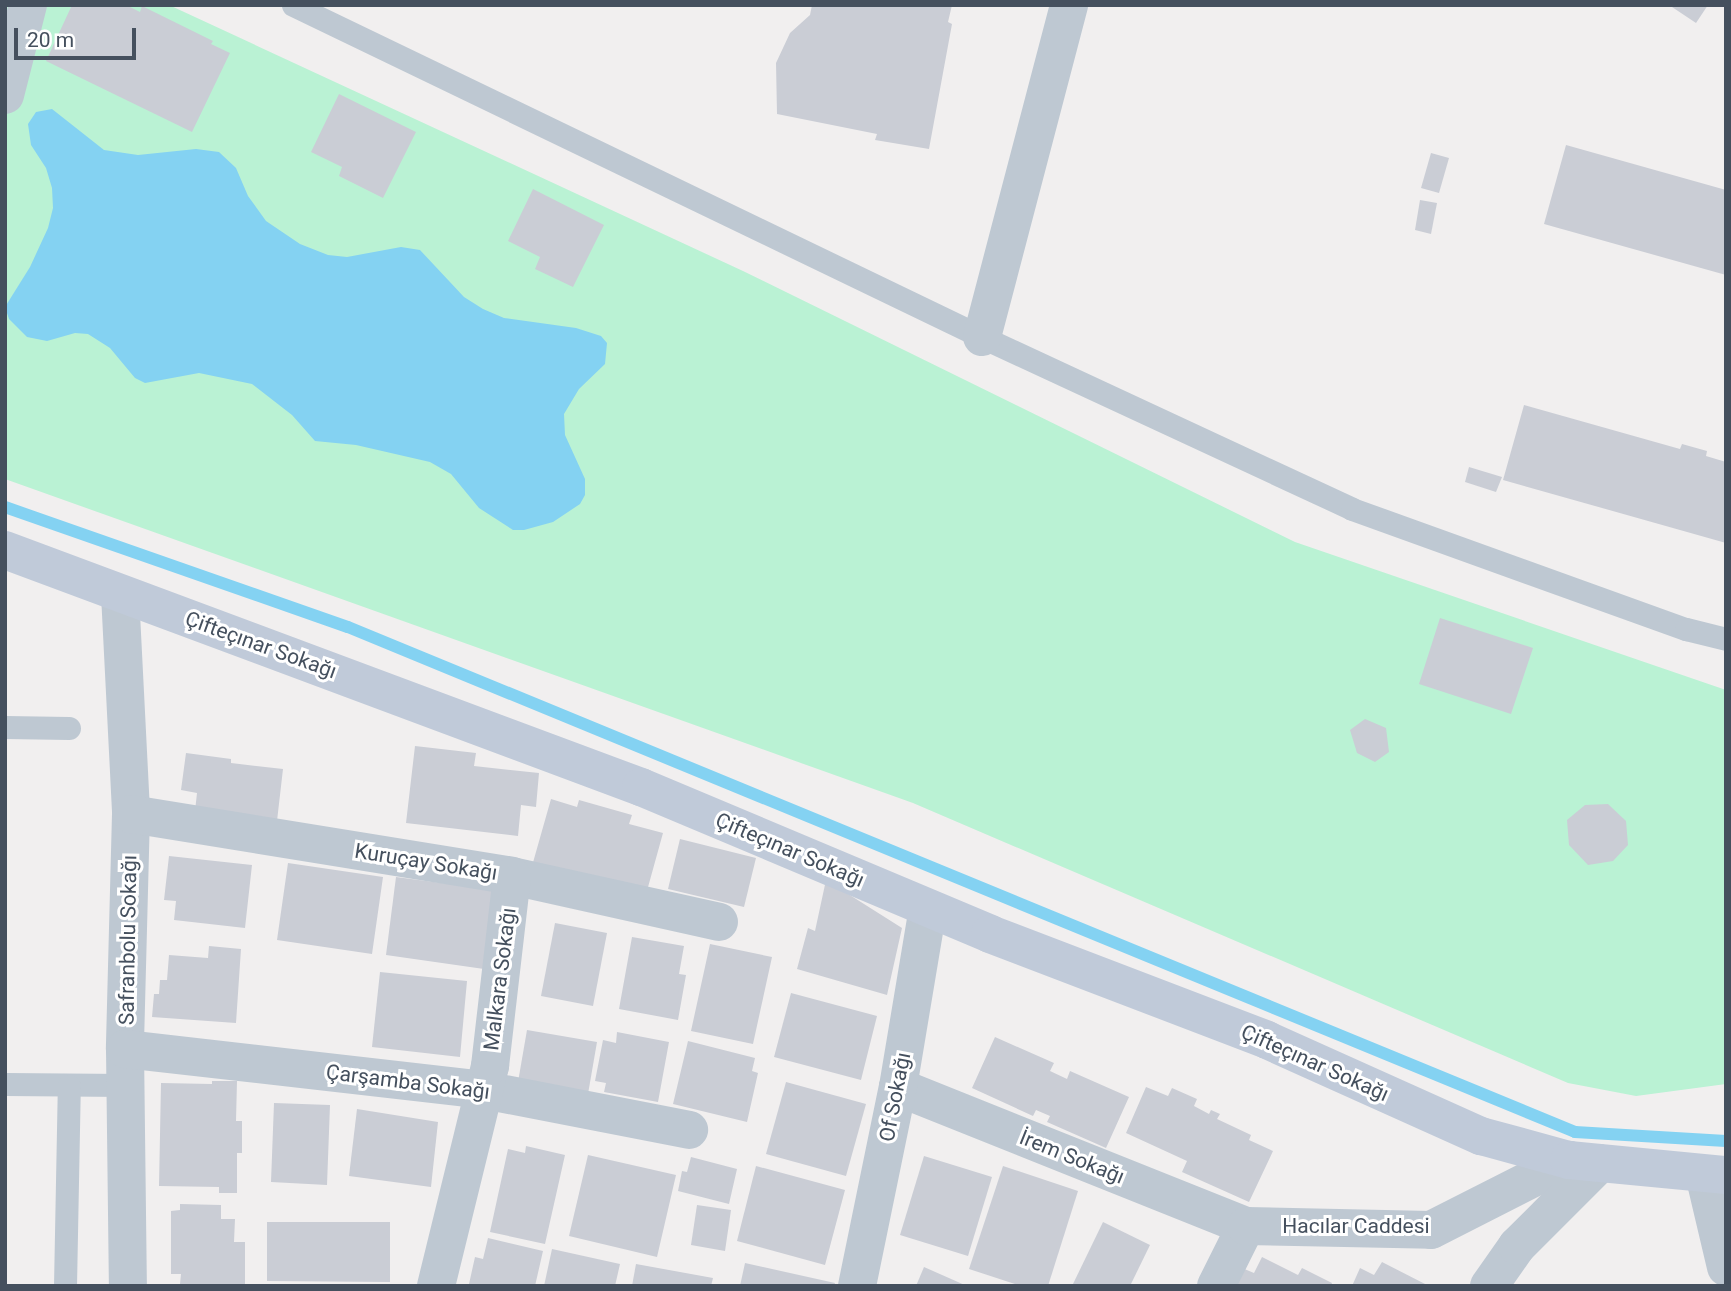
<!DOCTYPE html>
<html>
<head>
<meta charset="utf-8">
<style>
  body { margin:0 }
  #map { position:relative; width:1731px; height:1291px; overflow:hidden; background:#f1efef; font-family:Roboto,sans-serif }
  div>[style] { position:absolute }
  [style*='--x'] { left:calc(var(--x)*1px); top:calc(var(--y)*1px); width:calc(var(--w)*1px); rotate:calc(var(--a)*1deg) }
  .green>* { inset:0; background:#baf2d4 }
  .water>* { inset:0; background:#84d2f2 }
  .stream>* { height:12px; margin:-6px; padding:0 6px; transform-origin:6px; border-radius:6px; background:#84d2f2 }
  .building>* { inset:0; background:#cacdd5 }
  .lane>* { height:23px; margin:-11.5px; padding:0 11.5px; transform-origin:11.5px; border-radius:11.5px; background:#bec8d2 }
  .street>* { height:38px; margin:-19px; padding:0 19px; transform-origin:19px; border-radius:19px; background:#bec8d2 }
  .secondary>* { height:38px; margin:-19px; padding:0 19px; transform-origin:19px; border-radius:19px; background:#c0cad9 }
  span { translate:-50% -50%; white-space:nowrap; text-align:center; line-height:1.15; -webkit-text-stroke:6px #fff; paint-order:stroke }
  .street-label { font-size:21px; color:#45505e }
  .frame { position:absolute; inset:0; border:7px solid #45505e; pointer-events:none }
  .scale { position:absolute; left:14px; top:28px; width:122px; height:32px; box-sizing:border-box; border:4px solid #45505e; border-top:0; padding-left:9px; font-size:21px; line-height:24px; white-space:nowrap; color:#45505e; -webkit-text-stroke:5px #fff; paint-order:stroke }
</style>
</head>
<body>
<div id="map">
  <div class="green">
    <i style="clip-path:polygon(5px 5px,169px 5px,743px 271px,1295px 542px,1726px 690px,1726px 1084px,1636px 1096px,1568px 1083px,913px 803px,5px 479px)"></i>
  </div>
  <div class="water">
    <i style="clip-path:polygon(52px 109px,104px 150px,138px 155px,196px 149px,219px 152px,236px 168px,248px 196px,266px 221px,300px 244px,328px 255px,347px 257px,401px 247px,420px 250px,464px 297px,483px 309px,504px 318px,576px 328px,601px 336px,607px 343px,605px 364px,579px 389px,564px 414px,565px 435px,585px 479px,585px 495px,580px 504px,553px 522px,524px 530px,513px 530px,479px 508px,451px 474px,430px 462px,356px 445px,315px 441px,292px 415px,252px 384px,199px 373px,145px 383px,135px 378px,110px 348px,88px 334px,75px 333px,47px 341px,27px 337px,9px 319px,5px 307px,30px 267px,48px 228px,53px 208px,52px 188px,46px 168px,31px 145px,28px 124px,36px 112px)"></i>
  </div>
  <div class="stream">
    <i style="--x:5;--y:507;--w:363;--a:19.3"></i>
    <i style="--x:348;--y:627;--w:1327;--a:22.37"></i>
    <i style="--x:1575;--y:1132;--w:151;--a:3.4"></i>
  </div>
  <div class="building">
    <i style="clip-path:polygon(72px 5px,126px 5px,140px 12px,142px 6px,213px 41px,211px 44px,230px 53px,192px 132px,46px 61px)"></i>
    <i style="clip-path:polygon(812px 5px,952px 5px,948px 22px,952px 24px,929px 149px,875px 140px,877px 134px,777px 114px,776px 63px,790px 33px,810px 15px)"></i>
    <i style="clip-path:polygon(1669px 5px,1708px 5px,1696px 23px)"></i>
    <i style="clip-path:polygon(339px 94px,416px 132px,383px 198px,339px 176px,342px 167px,311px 152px)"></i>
    <i style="clip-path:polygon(1566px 145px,1726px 190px,1726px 275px,1544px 224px)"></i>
    <i style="clip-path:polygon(1431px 153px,1449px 158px,1439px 193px,1421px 188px)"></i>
    <i style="clip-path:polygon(533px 189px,604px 225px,573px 287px,535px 269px,540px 257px,508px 241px)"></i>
    <i style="clip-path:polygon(1420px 200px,1437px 203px,1431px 234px,1415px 230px)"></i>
    <i style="clip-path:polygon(1524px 405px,1680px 449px,1682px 444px,1707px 451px,1706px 456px,1726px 462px,1726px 543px,1503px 480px)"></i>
    <i style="clip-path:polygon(1469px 467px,1502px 477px,1496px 492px,1465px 482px)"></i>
    <i style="clip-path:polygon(1440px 618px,1533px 648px,1511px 714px,1419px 684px)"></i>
    <i style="clip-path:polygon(1365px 719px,1386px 728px,1389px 752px,1375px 762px,1357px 753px,1350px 730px)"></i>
    <i style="clip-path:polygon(415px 746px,476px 753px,474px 766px,539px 773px,536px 807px,521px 805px,518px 836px,406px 823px)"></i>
    <i style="clip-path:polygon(186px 753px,231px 759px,231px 763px,283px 769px,277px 821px,195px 811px,197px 793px,181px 790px)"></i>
    <i style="clip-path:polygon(551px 799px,577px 807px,579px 800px,632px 815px,629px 824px,663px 833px,645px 898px,532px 866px)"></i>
    <i style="clip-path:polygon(1608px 804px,1626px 821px,1628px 845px,1613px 861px,1588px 865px,1569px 845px,1567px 820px,1585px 805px)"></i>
    <i style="clip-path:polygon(680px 839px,756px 858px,744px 907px,668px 889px)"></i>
    <i style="clip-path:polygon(169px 856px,252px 865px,245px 928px,174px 920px,176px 901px,164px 900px)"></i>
    <i style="clip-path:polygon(288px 863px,383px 877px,372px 954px,277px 940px)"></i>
    <i style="clip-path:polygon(396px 877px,502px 891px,491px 970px,386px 955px)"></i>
    <i style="clip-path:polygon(826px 880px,902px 928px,887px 995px,797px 969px,808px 928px,815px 931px)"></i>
    <i style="clip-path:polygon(555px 923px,607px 933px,593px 1006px,541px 996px)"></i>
    <i style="clip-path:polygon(632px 937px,684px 946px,679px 974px,686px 975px,678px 1020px,619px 1009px)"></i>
    <i style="clip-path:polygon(710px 944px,772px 957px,753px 1044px,691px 1031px)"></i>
    <i style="clip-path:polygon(209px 946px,241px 949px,236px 1023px,152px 1017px,154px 994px,159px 994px,160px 980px,167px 980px,169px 955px,208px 958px)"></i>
    <i style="clip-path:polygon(380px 972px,467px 981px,460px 1057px,372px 1047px)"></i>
    <i style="clip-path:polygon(791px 993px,877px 1016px,861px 1080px,774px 1057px)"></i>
    <i style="clip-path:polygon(527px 1030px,597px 1042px,588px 1094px,518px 1082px)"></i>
    <i style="clip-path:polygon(617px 1032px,669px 1042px,658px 1102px,604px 1092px,606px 1083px,595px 1081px,603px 1040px,616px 1043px)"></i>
    <i style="clip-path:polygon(995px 1037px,1054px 1063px,1050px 1071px,1067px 1079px,1070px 1071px,1129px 1097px,1106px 1148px,1047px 1122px,1050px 1116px,1036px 1110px,1033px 1116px,972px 1088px)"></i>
    <i style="clip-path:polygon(688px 1041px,755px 1058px,752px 1071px,758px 1073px,747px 1122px,673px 1104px)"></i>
    <i style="clip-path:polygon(212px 1081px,237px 1081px,236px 1121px,242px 1121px,242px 1153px,237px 1153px,237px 1193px,219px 1193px,219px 1187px,159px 1186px,161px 1083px,212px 1084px)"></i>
    <i style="clip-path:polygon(786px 1082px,866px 1104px,846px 1176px,766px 1154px)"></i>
    <i style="clip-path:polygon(1146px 1087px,1168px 1096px,1172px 1088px,1197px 1099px,1194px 1106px,1209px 1114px,1211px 1110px,1220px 1114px,1217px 1119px,1251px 1135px,1249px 1140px,1273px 1151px,1249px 1202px,1182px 1172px,1187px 1161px,1126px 1133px)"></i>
    <i style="clip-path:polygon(274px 1103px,330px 1105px,327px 1185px,271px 1182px)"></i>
    <i style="clip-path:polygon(357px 1109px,438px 1122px,431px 1187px,349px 1176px)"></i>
    <i style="clip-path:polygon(526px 1146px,565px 1155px,545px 1244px,490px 1232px,508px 1149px,525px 1153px)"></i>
    <i style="clip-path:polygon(588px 1155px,676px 1175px,657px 1257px,569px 1236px)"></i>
    <i style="clip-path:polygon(924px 1156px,992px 1177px,968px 1256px,900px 1235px)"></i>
    <i style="clip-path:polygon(691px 1157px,737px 1169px,729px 1204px,678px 1191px,682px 1171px,687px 1172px)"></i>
    <i style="clip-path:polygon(756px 1166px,845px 1190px,825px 1265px,737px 1241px)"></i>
    <i style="clip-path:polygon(1003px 1166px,1078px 1191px,1048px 1286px,1021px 1286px,969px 1269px)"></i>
    <i style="clip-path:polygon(180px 1204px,221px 1205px,221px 1219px,235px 1219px,234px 1242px,245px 1242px,245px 1285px,180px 1284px,181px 1274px,171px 1274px,171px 1211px,180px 1210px)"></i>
    <i style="clip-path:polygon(697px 1205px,731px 1210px,725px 1251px,691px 1245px)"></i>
    <i style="clip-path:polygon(267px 1222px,390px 1222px,390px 1282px,267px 1281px)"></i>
    <i style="clip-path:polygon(1103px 1222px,1150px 1245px,1130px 1286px,1072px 1286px)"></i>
    <i style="clip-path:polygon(488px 1238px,543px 1251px,535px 1286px,469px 1284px,475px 1257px,483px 1259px)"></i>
    <i style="clip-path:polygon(552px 1249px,620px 1264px,615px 1286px,544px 1286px)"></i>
    <i style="clip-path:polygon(1262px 1257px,1298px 1275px,1302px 1268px,1332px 1283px,1331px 1286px,1234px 1286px,1242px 1268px,1254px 1273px)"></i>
    <i style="clip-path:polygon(1382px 1262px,1429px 1286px,1352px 1286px,1360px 1268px,1374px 1275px)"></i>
    <i style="clip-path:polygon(745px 1263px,835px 1283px,834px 1286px,740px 1286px)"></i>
    <i style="clip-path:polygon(636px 1264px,713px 1278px,711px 1286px,632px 1286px)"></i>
    <i style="clip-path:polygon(924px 1267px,967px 1286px,916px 1286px)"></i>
  </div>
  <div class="lane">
    <i style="--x:293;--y:5;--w:765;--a:25.73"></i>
    <i style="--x:982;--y:337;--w:408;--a:24.9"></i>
    <i style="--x:1352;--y:509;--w:355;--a:19.8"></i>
    <i style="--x:1686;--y:629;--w:41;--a:14"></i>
    <i style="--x:5;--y:727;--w:64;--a:0.9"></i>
    <i style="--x:5;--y:1084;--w:121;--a:0.5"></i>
    <i style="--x:65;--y:1286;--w:200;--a:-88.9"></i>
  </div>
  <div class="street">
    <i style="--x:5;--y:95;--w:93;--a:-75.7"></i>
    <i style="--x:982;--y:337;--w:343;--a:-75.3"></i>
    <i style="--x:120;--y:594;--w:220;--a:87.1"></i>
    <i style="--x:131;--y:814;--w:235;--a:91.5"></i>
    <i style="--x:125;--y:1049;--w:237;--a:89.3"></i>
    <i style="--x:131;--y:814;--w:386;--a:9.2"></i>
    <i style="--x:512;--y:876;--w:212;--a:12.5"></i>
    <i style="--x:125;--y:1049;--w:361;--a:6.5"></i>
    <i style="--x:484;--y:1090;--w:209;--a:11"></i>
    <i style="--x:898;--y:1087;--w:375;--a:21.8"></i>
    <i style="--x:1704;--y:1174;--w:96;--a:76.7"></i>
    <i style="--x:436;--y:1286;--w:227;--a:-76.2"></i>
    <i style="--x:490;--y:1066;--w:191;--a:-83.4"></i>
    <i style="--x:857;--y:1286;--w:203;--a:-78.4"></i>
    <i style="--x:898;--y:1087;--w:181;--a:-80.5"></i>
    <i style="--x:1216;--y:1286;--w:67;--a:-63.4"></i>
    <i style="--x:1246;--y:1226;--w:185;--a:1.2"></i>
    <i style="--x:1431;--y:1230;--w:155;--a:-26.9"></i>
    <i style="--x:1489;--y:1286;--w:49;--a:-55"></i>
    <i style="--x:1517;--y:1246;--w:117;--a:-45"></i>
  </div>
  <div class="secondary">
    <i style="--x:5;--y:550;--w:679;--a:20.44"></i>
    <i style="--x:641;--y:787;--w:379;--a:22.8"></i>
    <i style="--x:990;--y:934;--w:297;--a:20.9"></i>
    <i style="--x:1267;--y:1040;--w:235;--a:24.2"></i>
    <i style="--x:1481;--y:1136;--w:91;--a:15.3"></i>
    <i style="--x:1569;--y:1160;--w:158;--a:5.5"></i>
  </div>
  <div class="street-label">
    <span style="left:261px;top:645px;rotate:20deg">Çifteçınar Sokağı</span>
    <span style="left:790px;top:850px;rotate:23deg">Çifteçınar Sokağı</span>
    <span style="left:426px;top:862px;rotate:9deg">Kuruçay Sokağı</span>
    <span style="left:128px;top:940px;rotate:-89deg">Safranbolu Sokağı</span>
    <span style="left:500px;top:979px;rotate:-83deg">Malkara Sokağı</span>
    <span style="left:1315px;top:1063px;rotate:24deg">Çifteçınar Sokağı</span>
    <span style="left:408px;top:1082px;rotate:7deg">Çarşamba Sokağı</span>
    <span style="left:895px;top:1097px;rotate:-79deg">Of Sokağı</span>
    <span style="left:1072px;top:1157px;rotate:22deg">İrem Sokağı</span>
    <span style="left:1356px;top:1226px">Hacılar Caddesi</span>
  </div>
  <div class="frame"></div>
  <div class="scale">20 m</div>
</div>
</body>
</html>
